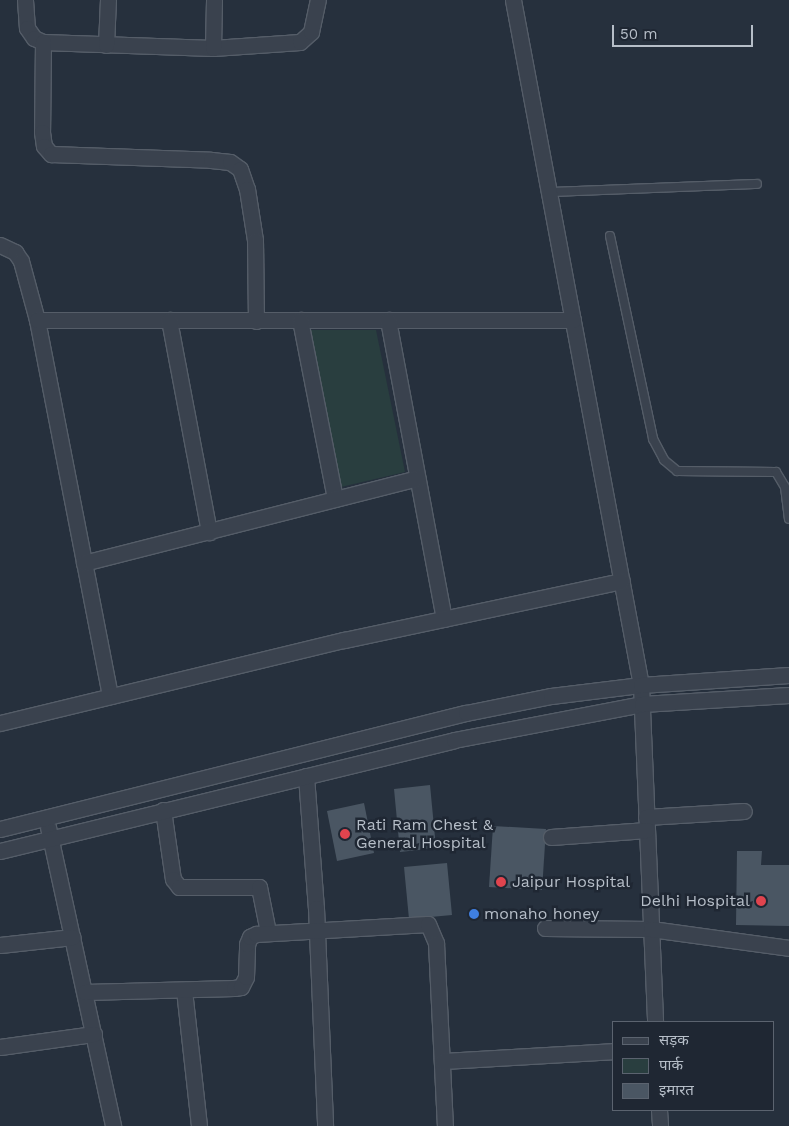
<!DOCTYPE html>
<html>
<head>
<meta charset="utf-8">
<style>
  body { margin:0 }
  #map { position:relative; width:789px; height:1126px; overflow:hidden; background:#26303d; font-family:"Work Sans","Noto Sans Devanagari",sans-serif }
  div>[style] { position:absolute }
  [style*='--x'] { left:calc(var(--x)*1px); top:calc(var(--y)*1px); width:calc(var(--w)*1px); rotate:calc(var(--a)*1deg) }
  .green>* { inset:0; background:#293e3f }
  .building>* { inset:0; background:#4a5663 }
  .roads { filter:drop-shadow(1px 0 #555d68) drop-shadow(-1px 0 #555d68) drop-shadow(0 1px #555d68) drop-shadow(0 -1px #555d68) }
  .lane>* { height:8px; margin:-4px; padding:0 4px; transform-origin:4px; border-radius:4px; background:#3a424e }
  .street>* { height:15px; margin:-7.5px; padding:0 7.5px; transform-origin:7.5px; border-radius:7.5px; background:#3a424e }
  .dots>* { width:14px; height:14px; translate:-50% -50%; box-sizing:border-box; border:2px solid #1f2733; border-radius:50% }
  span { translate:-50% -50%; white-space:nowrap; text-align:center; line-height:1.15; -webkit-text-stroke:5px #1f2733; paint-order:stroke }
  .poi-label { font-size:16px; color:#b6bec8 }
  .left { translate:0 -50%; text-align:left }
  .right { translate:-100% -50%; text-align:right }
  .legend { position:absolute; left:612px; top:1021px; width:162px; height:90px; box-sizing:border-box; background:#1f2733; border:1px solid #5b636f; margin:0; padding:6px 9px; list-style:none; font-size:15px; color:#b6bec8 }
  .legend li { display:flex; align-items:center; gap:10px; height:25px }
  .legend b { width:25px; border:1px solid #5b636f }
  .scale { position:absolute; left:612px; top:25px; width:141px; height:22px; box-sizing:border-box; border:2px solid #b6bec8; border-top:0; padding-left:6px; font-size:15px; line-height:18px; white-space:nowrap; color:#b6bec8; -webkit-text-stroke:4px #1f2733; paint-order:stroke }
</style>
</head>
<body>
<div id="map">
  <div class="green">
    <i style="clip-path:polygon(308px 330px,376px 330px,405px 472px,341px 487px)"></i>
  </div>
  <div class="building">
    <i style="clip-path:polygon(430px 785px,436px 848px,400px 852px,394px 789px)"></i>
    <i style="clip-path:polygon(364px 803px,374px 853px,337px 861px,327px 811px)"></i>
    <i style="clip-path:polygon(493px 826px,546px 829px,542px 890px,489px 887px)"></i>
    <i style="clip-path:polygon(737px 851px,762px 851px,761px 865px,789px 865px,789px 926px,736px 925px)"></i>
    <i style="clip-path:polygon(447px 863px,452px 915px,409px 919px,404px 867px)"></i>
  </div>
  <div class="roads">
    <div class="lane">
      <i style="--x:549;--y:192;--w:208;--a:-2.2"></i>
      <i style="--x:610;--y:236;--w:208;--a:78"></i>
      <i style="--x:653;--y:439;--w:24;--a:62"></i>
      <i style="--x:664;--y:460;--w:17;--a:40"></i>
      <i style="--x:677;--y:471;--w:99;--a:0.6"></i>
      <i style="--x:776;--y:472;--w:17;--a:59"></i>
      <i style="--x:785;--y:487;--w:32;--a:83"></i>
    </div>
    <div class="street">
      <i style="--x:25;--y:0;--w:28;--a:86"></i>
      <i style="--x:27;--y:28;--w:12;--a:55"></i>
      <i style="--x:34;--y:38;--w:10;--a:24"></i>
      <i style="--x:43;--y:42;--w:170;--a:2"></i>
      <i style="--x:213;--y:48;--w:87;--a:-3.9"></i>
      <i style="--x:300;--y:42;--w:15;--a:-42"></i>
      <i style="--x:311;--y:32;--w:33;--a:-78"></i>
      <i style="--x:513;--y:0;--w:697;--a:79.42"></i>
      <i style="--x:641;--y:685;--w:337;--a:87.6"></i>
      <i style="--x:43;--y:42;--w:90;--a:90.6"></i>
      <i style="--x:42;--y:132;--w:14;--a:82"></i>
      <i style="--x:44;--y:146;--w:11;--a:49"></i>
      <i style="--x:51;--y:154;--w:160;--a:2.1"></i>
      <i style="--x:211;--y:160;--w:19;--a:6"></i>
      <i style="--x:230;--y:162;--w:12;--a:35"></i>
      <i style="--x:240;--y:169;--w:21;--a:71"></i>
      <i style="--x:247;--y:189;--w:52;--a:81.1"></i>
      <i style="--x:255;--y:240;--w:81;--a:89.3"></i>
      <i style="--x:106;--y:45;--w:45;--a:-87.5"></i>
      <i style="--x:213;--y:48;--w:48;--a:-88.8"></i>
      <i style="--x:0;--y:245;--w:17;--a:25"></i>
      <i style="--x:15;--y:252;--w:11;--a:56"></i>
      <i style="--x:21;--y:261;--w:61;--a:74.8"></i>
      <i style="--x:37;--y:320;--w:383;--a:79"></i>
      <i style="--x:37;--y:320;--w:536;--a:0"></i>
      <i style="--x:169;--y:320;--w:216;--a:79.3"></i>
      <i style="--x:300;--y:320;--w:182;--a:78.9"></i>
      <i style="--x:388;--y:320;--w:304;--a:79.4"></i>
      <i style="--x:84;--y:563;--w:344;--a:-14.3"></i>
      <i style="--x:0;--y:723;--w:354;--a:-13.6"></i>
      <i style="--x:344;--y:640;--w:284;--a:-12"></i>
      <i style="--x:306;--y:776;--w:132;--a:85.7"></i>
      <i style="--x:316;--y:908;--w:218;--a:87.6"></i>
      <i style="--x:163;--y:810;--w:70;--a:81.8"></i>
      <i style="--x:173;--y:879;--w:10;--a:53"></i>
      <i style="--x:179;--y:887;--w:80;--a:0"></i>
      <i style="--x:259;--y:887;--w:46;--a:78.7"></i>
      <i style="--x:646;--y:817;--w:98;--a:-3.5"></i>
      <i style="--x:48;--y:827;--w:306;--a:77.7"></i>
      <i style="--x:0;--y:829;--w:480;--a:-14"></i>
      <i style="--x:466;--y:713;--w:87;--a:-11.3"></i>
      <i style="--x:551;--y:696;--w:91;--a:-7"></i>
      <i style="--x:641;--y:685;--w:148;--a:-3.9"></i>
      <i style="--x:551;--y:837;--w:96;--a:-4.2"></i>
      <i style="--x:0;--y:851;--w:467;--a:-13.7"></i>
      <i style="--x:454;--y:740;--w:191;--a:-10.8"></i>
      <i style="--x:642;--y:704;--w:147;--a:-3.5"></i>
      <i style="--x:545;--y:928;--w:106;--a:0.5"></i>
      <i style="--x:651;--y:929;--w:139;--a:7.8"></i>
      <i style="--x:0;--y:945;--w:73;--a:-6.3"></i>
      <i style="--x:184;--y:990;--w:137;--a:83.7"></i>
      <i style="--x:85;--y:992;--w:149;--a:-1.5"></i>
      <i style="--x:234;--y:988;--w:7;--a:-8"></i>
      <i style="--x:241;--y:987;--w:11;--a:-63"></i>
      <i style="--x:246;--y:977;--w:33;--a:-88"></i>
      <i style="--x:247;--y:944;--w:8;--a:-67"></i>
      <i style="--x:250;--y:937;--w:7;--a:-27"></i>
      <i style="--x:256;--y:934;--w:172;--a:-3.3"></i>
      <i style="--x:428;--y:924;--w:21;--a:67"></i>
      <i style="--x:436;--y:943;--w:183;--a:87.2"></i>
      <i style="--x:0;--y:1047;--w:95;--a:-7.9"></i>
      <i style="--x:442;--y:1061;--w:171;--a:-3.3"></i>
      <i style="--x:659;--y:1110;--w:16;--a:86"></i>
    </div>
  </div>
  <div class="dots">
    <i style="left:345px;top:834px;background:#e0444e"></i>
    <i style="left:501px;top:882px;background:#e0444e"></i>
    <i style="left:761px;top:901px;background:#e0444e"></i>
    <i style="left:474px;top:914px;background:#3f7fe0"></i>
  </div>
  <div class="poi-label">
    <span class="left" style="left:356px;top:834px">Rati Ram Chest &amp;<br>General Hospital</span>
    <span class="left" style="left:512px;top:882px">Jaipur Hospital</span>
    <span class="right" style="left:750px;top:901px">Delhi Hospital</span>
    <span class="left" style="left:484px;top:914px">monaho honey</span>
  </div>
  <ul class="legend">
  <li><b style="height:6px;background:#3a424e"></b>सड़क</li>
  <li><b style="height:14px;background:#293e3f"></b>पार्क</li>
  <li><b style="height:14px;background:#4a5663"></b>इमारत</li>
  </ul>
  <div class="scale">50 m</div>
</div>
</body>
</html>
